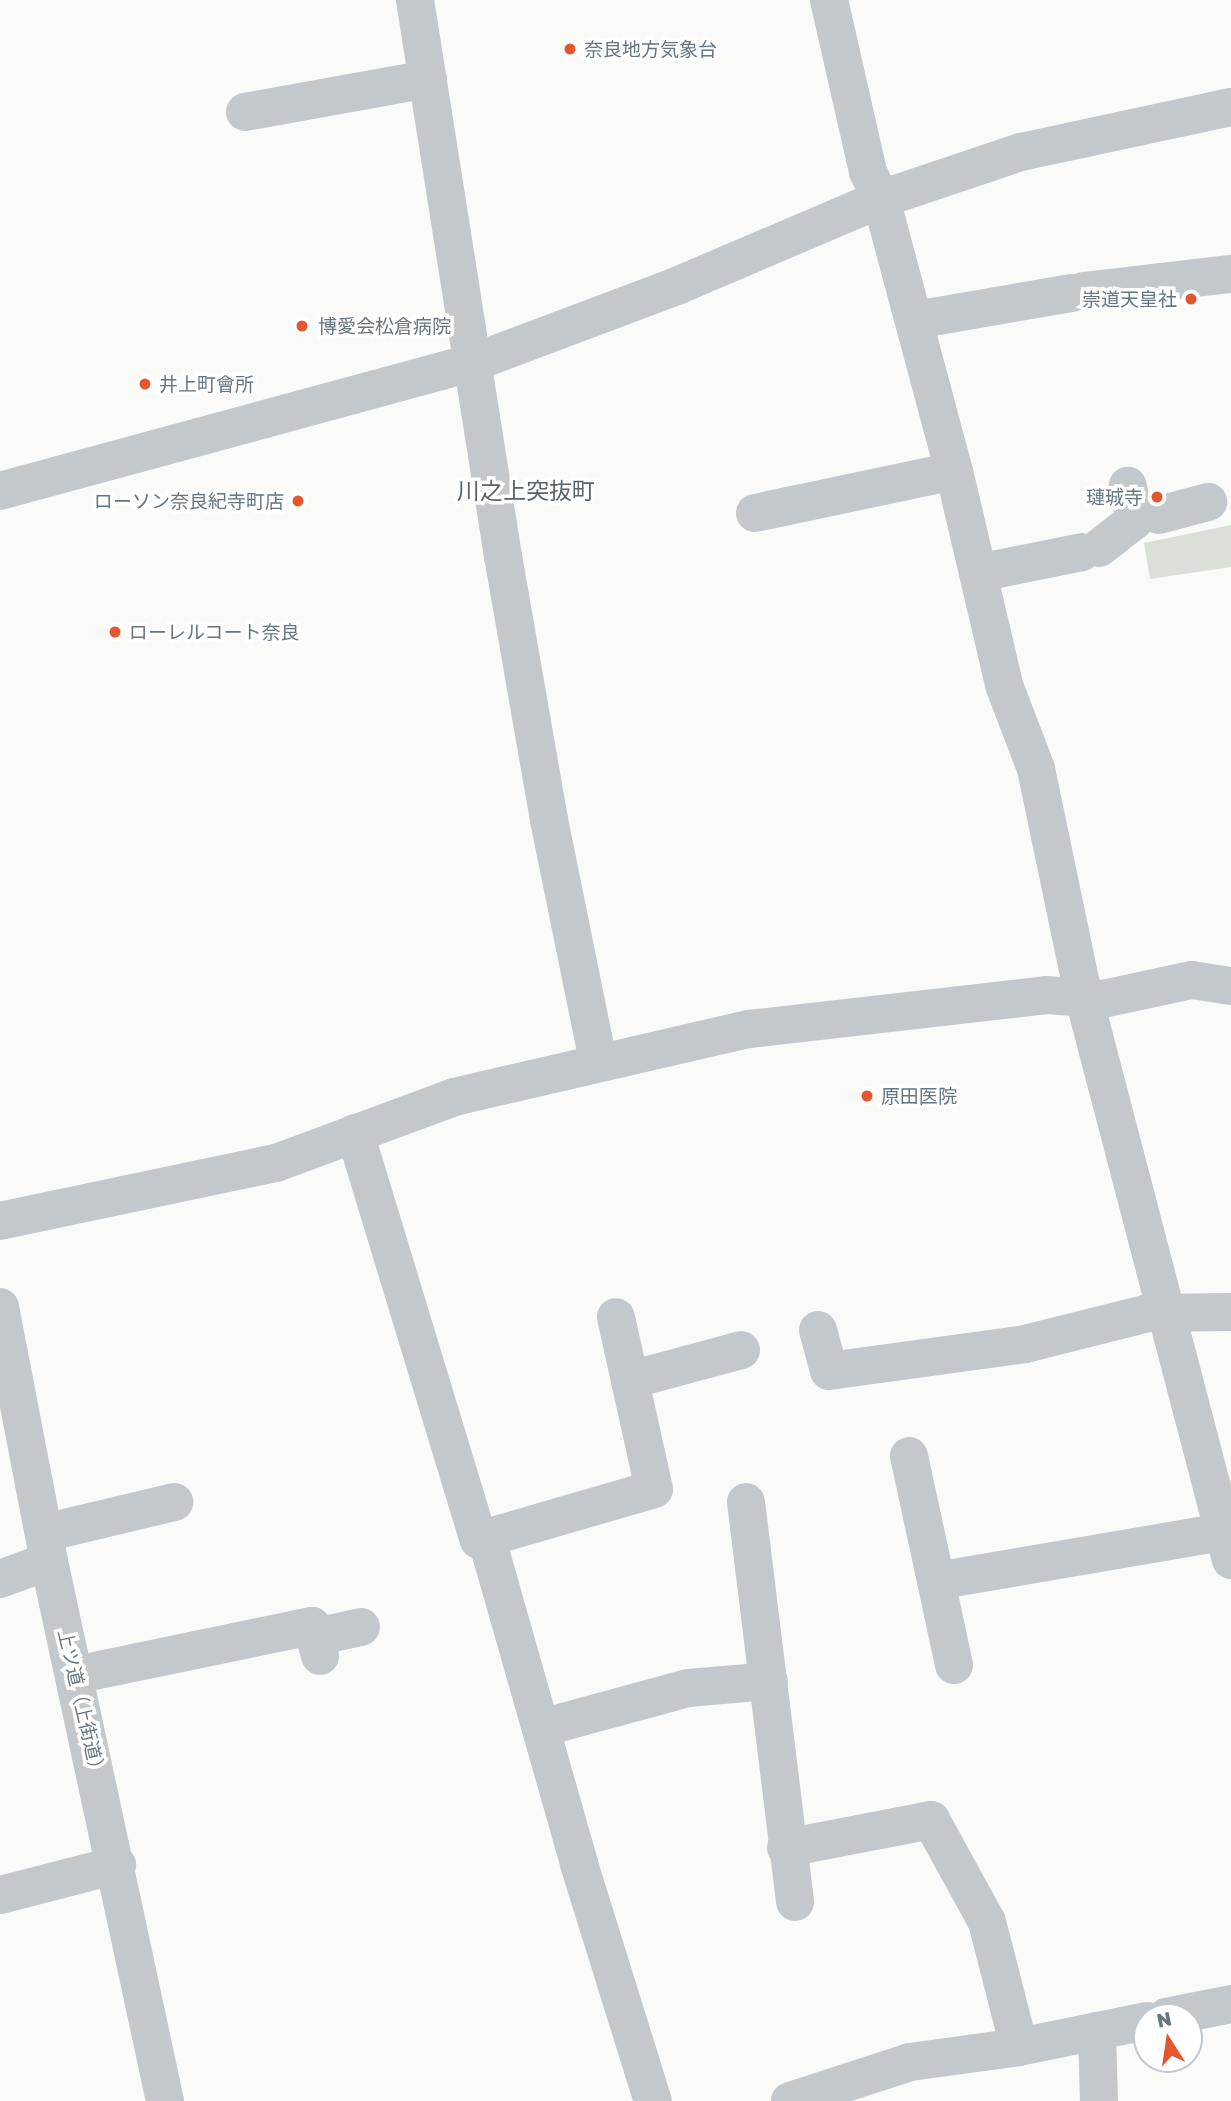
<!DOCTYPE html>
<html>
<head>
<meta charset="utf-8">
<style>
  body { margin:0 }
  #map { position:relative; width:1231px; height:2101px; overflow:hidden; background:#fafaf8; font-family:"Golos Text","Noto Sans JP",sans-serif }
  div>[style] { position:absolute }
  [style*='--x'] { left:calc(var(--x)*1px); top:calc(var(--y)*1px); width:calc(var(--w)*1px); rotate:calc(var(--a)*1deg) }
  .green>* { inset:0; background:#dadfd7 }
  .minor>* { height:38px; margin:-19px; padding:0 19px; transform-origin:19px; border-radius:19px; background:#c3c8cc }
  .dots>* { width:19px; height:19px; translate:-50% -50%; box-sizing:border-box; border:4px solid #fff; border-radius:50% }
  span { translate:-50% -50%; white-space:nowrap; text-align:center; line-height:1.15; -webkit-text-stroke:7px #fff; paint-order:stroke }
  .poi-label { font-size:19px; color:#657683 }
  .left { translate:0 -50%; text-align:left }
  .right { translate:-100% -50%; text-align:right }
  .street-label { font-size:19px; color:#657683 }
  .quarter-label { font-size:23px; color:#57646e }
  .north { position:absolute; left:1133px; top:2003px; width:70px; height:70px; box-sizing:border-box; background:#fff; border:2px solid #c1c8cd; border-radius:50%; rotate:348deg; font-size:19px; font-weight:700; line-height:28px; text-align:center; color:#657683 }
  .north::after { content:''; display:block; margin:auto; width:24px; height:32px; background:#e4572e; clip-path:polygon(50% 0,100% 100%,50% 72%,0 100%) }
</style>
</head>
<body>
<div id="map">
  <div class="green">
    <i style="clip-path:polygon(1231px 525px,1231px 567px,1150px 579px,1144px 543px)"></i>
  </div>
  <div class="minor">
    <i style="--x:415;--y:0;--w:563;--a:81.01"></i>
    <i style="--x:503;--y:556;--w:268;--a:80.1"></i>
    <i style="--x:549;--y:820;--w:246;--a:78.5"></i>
    <i style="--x:829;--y:0;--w:176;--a:77.2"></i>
    <i style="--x:868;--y:172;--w:30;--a:64"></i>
    <i style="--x:881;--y:199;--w:282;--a:75"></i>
    <i style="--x:954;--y:471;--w:220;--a:76.8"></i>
    <i style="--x:1004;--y:685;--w:90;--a:69.1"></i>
    <i style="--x:1036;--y:769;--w:234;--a:78.2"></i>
    <i style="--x:1084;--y:998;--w:581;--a:75.34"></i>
    <i style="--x:245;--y:112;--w:186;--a:-10.2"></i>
    <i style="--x:1083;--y:291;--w:149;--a:-6.6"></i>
    <i style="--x:915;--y:320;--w:159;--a:-9.8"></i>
    <i style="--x:0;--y:491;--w:489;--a:-15.2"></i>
    <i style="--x:472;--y:363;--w:221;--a:-20.6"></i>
    <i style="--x:679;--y:285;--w:220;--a:-23.1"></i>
    <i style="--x:881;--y:199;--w:148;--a:-18.6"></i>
    <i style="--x:1021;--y:152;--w:215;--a:-12.1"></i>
    <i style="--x:755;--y:513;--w:203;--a:-11.9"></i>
    <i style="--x:1159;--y:515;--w:51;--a:-14.9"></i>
    <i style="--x:1099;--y:548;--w:46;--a:-37.9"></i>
    <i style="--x:1135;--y:520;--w:35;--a:-102"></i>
    <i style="--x:978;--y:573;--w:106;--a:-11.4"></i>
    <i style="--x:355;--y:1133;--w:425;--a:73.1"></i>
    <i style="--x:479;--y:1540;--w:182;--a:-16.2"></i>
    <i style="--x:654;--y:1489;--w:176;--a:-102.5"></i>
    <i style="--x:0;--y:1221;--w:282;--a:-11.9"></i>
    <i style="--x:276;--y:1163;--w:190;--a:-20.3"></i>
    <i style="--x:454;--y:1097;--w:303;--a:-13"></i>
    <i style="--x:749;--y:1029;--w:299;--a:-6.5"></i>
    <i style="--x:1046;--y:995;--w:57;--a:4"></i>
    <i style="--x:1103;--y:999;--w:91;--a:-12.1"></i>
    <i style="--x:1192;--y:980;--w:39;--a:9"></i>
    <i style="--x:0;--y:1307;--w:259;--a:79.1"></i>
    <i style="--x:49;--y:1561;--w:552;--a:77.88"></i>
    <i style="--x:818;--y:1330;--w:42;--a:75"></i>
    <i style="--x:829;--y:1371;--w:198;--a:-7.8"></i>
    <i style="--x:1025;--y:1344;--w:127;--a:-14.1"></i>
    <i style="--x:1148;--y:1313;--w:83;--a:-0.7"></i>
    <i style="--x:630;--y:1380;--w:115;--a:-15.1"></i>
    <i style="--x:909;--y:1456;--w:128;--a:77.8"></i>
    <i style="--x:936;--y:1581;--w:292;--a:-9.7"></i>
    <i style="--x:746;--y:1502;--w:403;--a:83"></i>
    <i style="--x:44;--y:1533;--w:134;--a:-13.4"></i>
    <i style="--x:487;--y:1540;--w:337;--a:74.1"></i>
    <i style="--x:579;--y:1864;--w:248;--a:72.7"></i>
    <i style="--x:0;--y:1579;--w:52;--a:-20.2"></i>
    <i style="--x:936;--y:1581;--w:86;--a:77.9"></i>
    <i style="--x:315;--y:1637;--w:47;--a:-12.3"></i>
    <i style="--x:75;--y:1675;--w:242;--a:-11.7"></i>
    <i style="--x:312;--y:1626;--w:31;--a:75"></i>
    <i style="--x:541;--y:1728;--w:152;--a:-15.2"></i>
    <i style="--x:688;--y:1688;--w:81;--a:-4.9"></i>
    <i style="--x:786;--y:1848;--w:148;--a:-10.9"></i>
    <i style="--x:931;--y:1820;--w:116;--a:61.2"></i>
    <i style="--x:987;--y:1922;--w:129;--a:75.6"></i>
    <i style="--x:0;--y:1895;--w:121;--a:-14.4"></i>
    <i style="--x:1166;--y:2017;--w:66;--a:-11.3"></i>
    <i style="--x:1097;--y:2031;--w:70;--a:88.4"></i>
    <i style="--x:790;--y:2101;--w:126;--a:-18"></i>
    <i style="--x:910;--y:2062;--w:110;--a:-7.8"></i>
    <i style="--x:1019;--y:2047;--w:131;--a:-11.5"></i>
  </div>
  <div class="dots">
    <i style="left:570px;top:49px;background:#e4572e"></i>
    <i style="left:1191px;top:299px;background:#e4572e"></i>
    <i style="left:302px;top:326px;background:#e4572e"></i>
    <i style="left:145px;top:384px;background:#e4572e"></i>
    <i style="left:1157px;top:497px;background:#e4572e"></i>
    <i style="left:298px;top:501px;background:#e4572e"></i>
    <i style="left:115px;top:632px;background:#e4572e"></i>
    <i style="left:867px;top:1096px;background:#e4572e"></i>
  </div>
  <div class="poi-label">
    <span class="left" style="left:584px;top:49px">奈良地方気象台</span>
    <span class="right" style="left:1177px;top:299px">崇道天皇社</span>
    <span class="left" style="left:318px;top:326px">博愛会松倉病院</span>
    <span class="left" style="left:159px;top:384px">井上町會所</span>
    <span class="right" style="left:1143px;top:497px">璉珹寺</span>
    <span class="right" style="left:284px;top:501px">ローソン奈良紀寺町店</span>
    <span class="left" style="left:129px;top:632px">ローレルコート奈良</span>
    <span class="left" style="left:881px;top:1096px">原田医院</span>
  </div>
  <div class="street-label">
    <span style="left:82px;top:1704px;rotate:77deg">上ツ道（上街道）</span>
  </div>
  <div class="quarter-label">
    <span style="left:526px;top:490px">川之上突抜町</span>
  </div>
  <div class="north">N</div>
</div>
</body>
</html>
